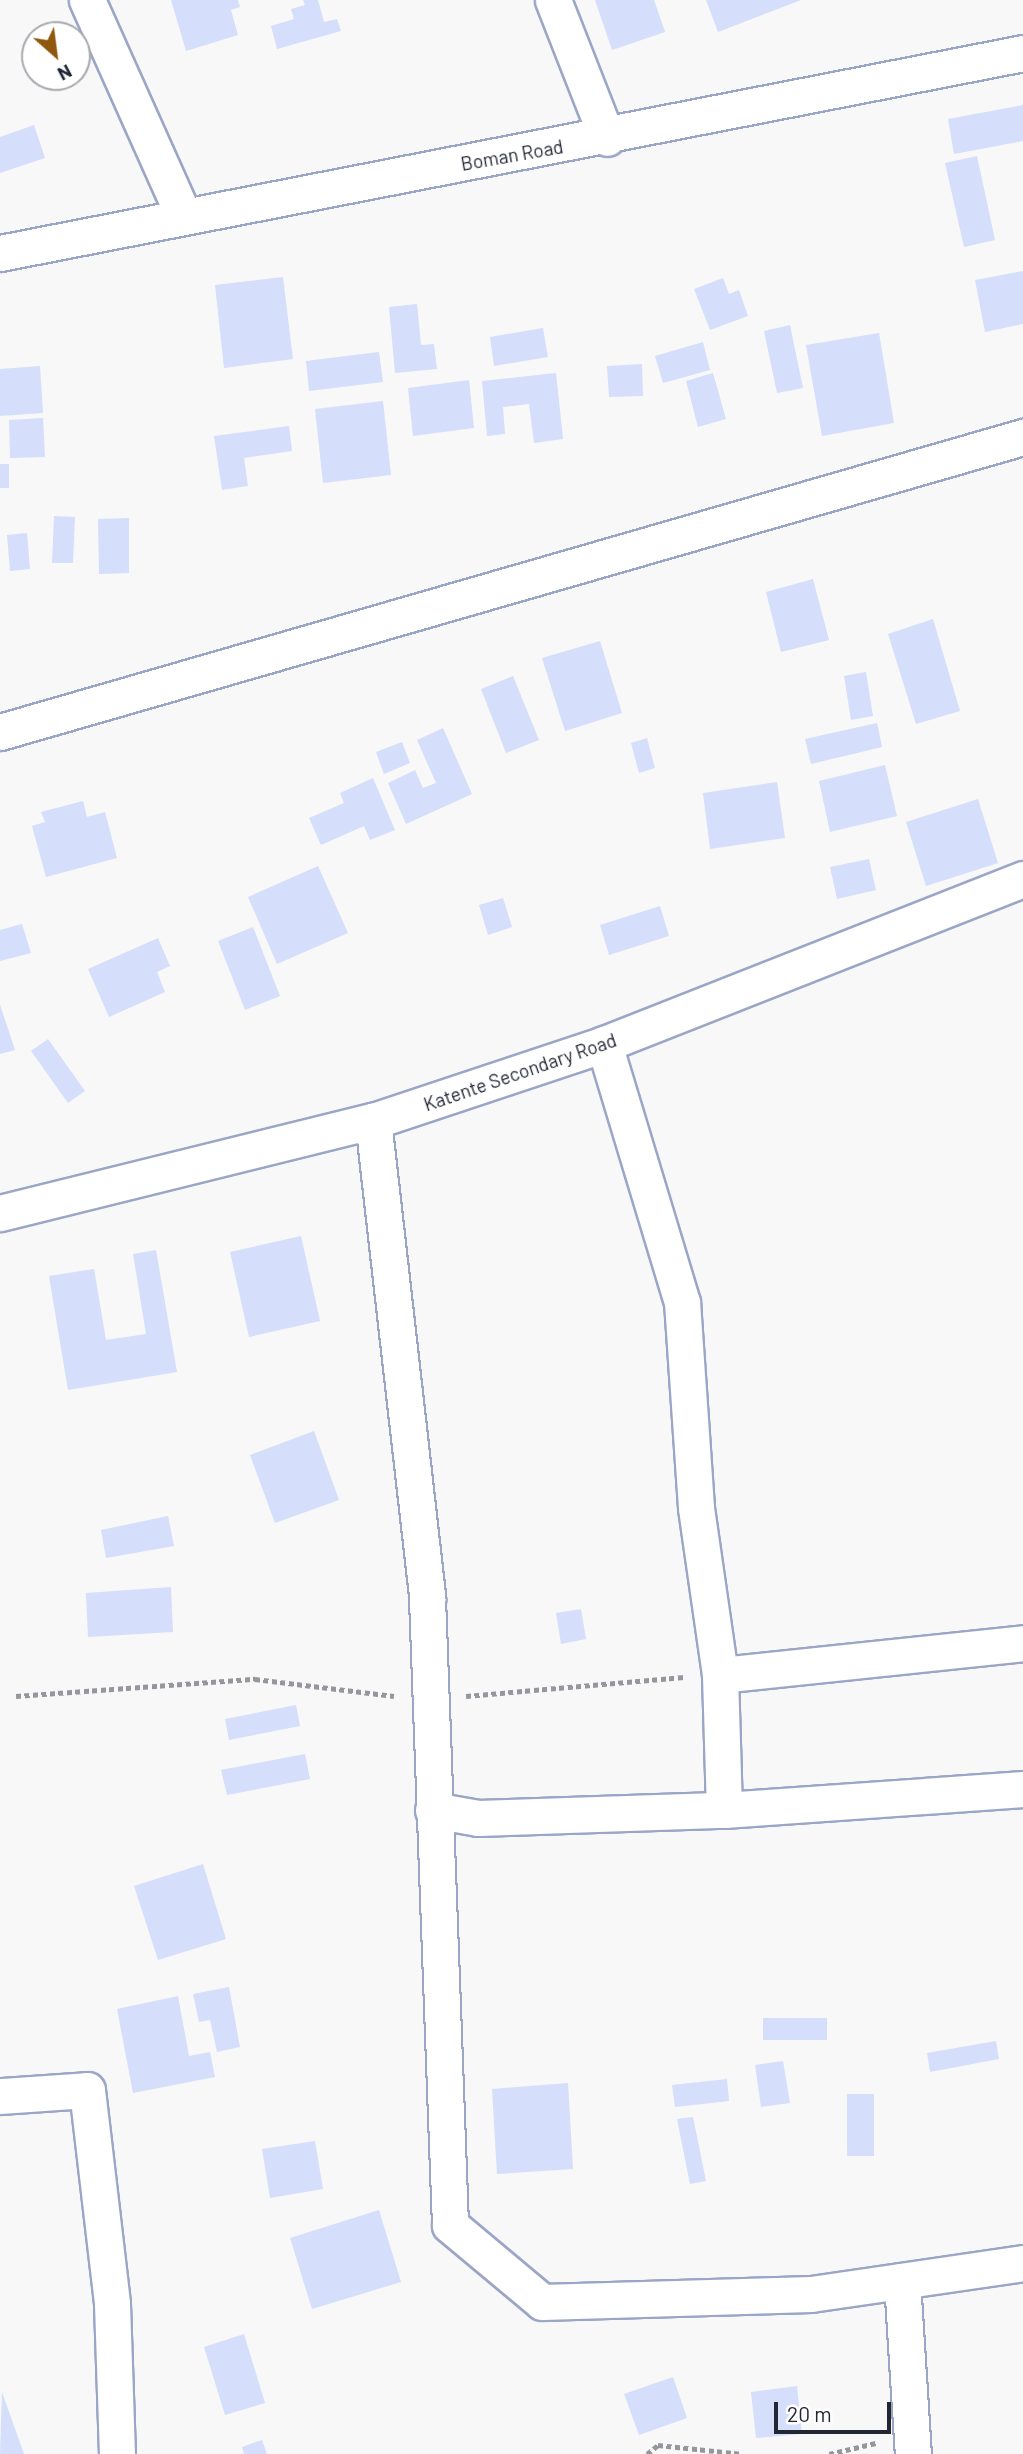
<!DOCTYPE html>
<html>
<head>
<meta charset="utf-8">
<style>
  body { margin:0 }
  #map { position:relative; width:1023px; height:2454px; overflow:hidden; background:#f8f8f8; font-family:Barlow,sans-serif }
  div>[style] { position:absolute }
  [style*='--x'] { left:calc(var(--x)*1px); top:calc(var(--y)*1px); width:calc(var(--w)*1px); rotate:calc(var(--a)*1deg) }
  .building>* { inset:0; background:#d5defa }
  .path>* { height:4.5px; margin-top:-2.25px; transform-origin:0; background:repeating-linear-gradient(90deg,#96979d 0 5px,transparent 0 8.5px) }
  .roads { filter:drop-shadow(2px 0 #9ba6c7) drop-shadow(-2px 0 #9ba6c7) drop-shadow(0 2px #9ba6c7) drop-shadow(0 -2px #9ba6c7) }
  .street>* { height:35px; margin:-17.5px; padding:0 17.5px; transform-origin:17.5px; border-radius:17.5px; background:#fff }
  span { translate:-50% -50%; white-space:nowrap; text-align:center; line-height:1.15; -webkit-text-stroke:5px #fff; paint-order:stroke }
  .street-label { font-size:19px; color:#232734 }
  .north { position:absolute; left:21px; top:21px; width:70px; height:70px; box-sizing:border-box; background:#fff; border:2px solid #a7a9ae; border-radius:50%; rotate:152deg; font-size:19px; font-weight:700; line-height:28px; text-align:center; color:#232734 }
  .north::after { content:''; display:block; margin:auto; width:24px; height:32px; background:#8f580e; clip-path:polygon(50% 0,100% 100%,50% 72%,0 100%) }
  .scale { position:absolute; left:774px; top:2402px; width:117px; height:32px; box-sizing:border-box; border:4px solid #232734; border-top:0; padding-left:9px; font-size:21px; line-height:24px; white-space:nowrap; color:#232734; -webkit-text-stroke:5px #fff; paint-order:stroke }
</style>
</head>
<body>
<div id="map">
  <div class="building">
    <i style="clip-path:polygon(171px 0,238px 0,240px 7px,231px 10px,238px 35px,186px 51px)"></i>
    <i style="clip-path:polygon(303px 0,318px 0,324px 22px,337px 19px,341px 31px,277px 49px,271px 26px,294px 19px,291px 9px,305px 5px)"></i>
    <i style="clip-path:polygon(595px 0,654px 0,665px 32px,612px 50px)"></i>
    <i style="clip-path:polygon(706px 0,801px 0,718px 32px)"></i>
    <i style="clip-path:polygon(1023px 105px,1023px 141px,954px 154px,948px 119px)"></i>
    <i style="clip-path:polygon(34px 125px,45px 158px,0 173px,0 137px)"></i>
    <i style="clip-path:polygon(977px 156px,995px 240px,964px 247px,945px 163px)"></i>
    <i style="clip-path:polygon(1023px 271px,1023px 324px,985px 332px,975px 280px)"></i>
    <i style="clip-path:polygon(283px 277px,293px 359px,224px 368px,215px 285px)"></i>
    <i style="clip-path:polygon(723px 278px,729px 294px,739px 290px,748px 316px,710px 330px,694px 289px)"></i>
    <i style="clip-path:polygon(417px 304px,421px 345px,434px 344px,437px 369px,395px 373px,389px 307px)"></i>
    <i style="clip-path:polygon(790px 325px,803px 388px,777px 393px,764px 331px)"></i>
    <i style="clip-path:polygon(543px 328px,548px 357px,494px 366px,490px 337px)"></i>
    <i style="clip-path:polygon(879px 333px,894px 423px,822px 436px,806px 345px)"></i>
    <i style="clip-path:polygon(703px 342px,710px 370px,663px 383px,655px 356px)"></i>
    <i style="clip-path:polygon(379px 352px,383px 382px,309px 391px,306px 361px)"></i>
    <i style="clip-path:polygon(642px 364px,643px 396px,609px 397px,607px 366px)"></i>
    <i style="clip-path:polygon(40px 366px,43px 413px,0 416px,0 369px)"></i>
    <i style="clip-path:polygon(556px 373px,563px 439px,534px 443px,529px 404px,503px 407px,505px 434px,487px 436px,482px 381px)"></i>
    <i style="clip-path:polygon(713px 373px,726px 419px,698px 427px,686px 381px)"></i>
    <i style="clip-path:polygon(469px 380px,474px 428px,413px 436px,408px 388px)"></i>
    <i style="clip-path:polygon(383px 401px,391px 475px,323px 483px,315px 409px)"></i>
    <i style="clip-path:polygon(43px 418px,45px 457px,10px 458px,9px 420px)"></i>
    <i style="clip-path:polygon(289px 426px,292px 451px,244px 458px,248px 486px,222px 490px,214px 436px)"></i>
    <i style="clip-path:polygon(0 464px,9px 464px,9px 488px,0 488px)"></i>
    <i style="clip-path:polygon(54px 516px,75px 517px,73px 563px,52px 563px)"></i>
    <i style="clip-path:polygon(129px 518px,129px 573px,99px 574px,98px 519px)"></i>
    <i style="clip-path:polygon(27px 533px,30px 569px,10px 571px,7px 535px)"></i>
    <i style="clip-path:polygon(813px 579px,829px 640px,781px 652px,766px 592px)"></i>
    <i style="clip-path:polygon(933px 619px,960px 711px,916px 724px,888px 634px)"></i>
    <i style="clip-path:polygon(600px 641px,622px 713px,565px 731px,542px 658px)"></i>
    <i style="clip-path:polygon(866px 672px,873px 716px,851px 720px,844px 676px)"></i>
    <i style="clip-path:polygon(513px 676px,539px 740px,506px 753px,481px 689px)"></i>
    <i style="clip-path:polygon(877px 723px,882px 747px,811px 764px,805px 739px)"></i>
    <i style="clip-path:polygon(443px 728px,472px 794px,406px 824px,388px 783px,415px 770px,423px 788px,436px 783px,417px 740px)"></i>
    <i style="clip-path:polygon(647px 738px,655px 768px,639px 773px,631px 743px)"></i>
    <i style="clip-path:polygon(402px 742px,410px 763px,384px 774px,376px 752px)"></i>
    <i style="clip-path:polygon(885px 765px,897px 816px,830px 832px,819px 781px)"></i>
    <i style="clip-path:polygon(373px 778px,395px 830px,370px 840px,364px 826px,321px 845px,309px 818px,344px 803px,340px 793px)"></i>
    <i style="clip-path:polygon(777px 782px,785px 838px,710px 849px,703px 793px)"></i>
    <i style="clip-path:polygon(978px 799px,998px 863px,926px 886px,906px 822px)"></i>
    <i style="clip-path:polygon(83px 801px,87px 817px,105px 812px,117px 858px,46px 877px,32px 826px,45px 822px,41px 812px)"></i>
    <i style="clip-path:polygon(869px 859px,876px 890px,837px 899px,830px 867px)"></i>
    <i style="clip-path:polygon(318px 866px,348px 933px,277px 964px,248px 897px)"></i>
    <i style="clip-path:polygon(503px 898px,512px 927px,488px 935px,479px 905px)"></i>
    <i style="clip-path:polygon(660px 906px,669px 936px,609px 955px,600px 925px)"></i>
    <i style="clip-path:polygon(22px 924px,31px 953px,0 961px,0 930px)"></i>
    <i style="clip-path:polygon(253px 927px,280px 996px,245px 1010px,218px 941px)"></i>
    <i style="clip-path:polygon(158px 938px,170px 966px,157px 972px,165px 992px,109px 1017px,88px 969px)"></i>
    <i style="clip-path:polygon(0 1005px,15px 1050px,0 1054px)"></i>
    <i style="clip-path:polygon(48px 1039px,85px 1091px,68px 1103px,31px 1051px)"></i>
    <i style="clip-path:polygon(301px 1236px,320px 1321px,249px 1337px,230px 1252px)"></i>
    <i style="clip-path:polygon(156px 1250px,177px 1372px,68px 1390px,49px 1276px,94px 1269px,106px 1340px,146px 1334px,133px 1254px)"></i>
    <i style="clip-path:polygon(314px 1431px,339px 1500px,275px 1523px,250px 1455px)"></i>
    <i style="clip-path:polygon(168px 1516px,174px 1546px,106px 1558px,101px 1530px)"></i>
    <i style="clip-path:polygon(171px 1587px,173px 1632px,88px 1637px,86px 1593px)"></i>
    <i style="clip-path:polygon(581px 1609px,586px 1639px,561px 1644px,556px 1613px)"></i>
    <i style="clip-path:polygon(296px 1705px,300px 1726px,229px 1740px,225px 1719px)"></i>
    <i style="clip-path:polygon(305px 1754px,310px 1779px,227px 1795px,221px 1770px)"></i>
    <i style="clip-path:polygon(203px 1864px,226px 1939px,158px 1960px,134px 1886px)"></i>
    <i style="clip-path:polygon(229px 1987px,240px 2047px,217px 2052px,210px 2020px,199px 2022px,193px 1994px)"></i>
    <i style="clip-path:polygon(178px 1996px,189px 2056px,210px 2052px,215px 2077px,133px 2093px,117px 2009px)"></i>
    <i style="clip-path:polygon(763px 2018px,827px 2018px,827px 2040px,763px 2040px)"></i>
    <i style="clip-path:polygon(996px 2041px,999px 2059px,930px 2072px,927px 2053px)"></i>
    <i style="clip-path:polygon(783px 2061px,790px 2103px,761px 2107px,755px 2065px)"></i>
    <i style="clip-path:polygon(727px 2079px,729px 2101px,675px 2107px,672px 2085px)"></i>
    <i style="clip-path:polygon(568px 2083px,573px 2169px,497px 2174px,492px 2089px)"></i>
    <i style="clip-path:polygon(847px 2094px,874px 2094px,874px 2156px,847px 2156px)"></i>
    <i style="clip-path:polygon(693px 2117px,706px 2181px,690px 2184px,677px 2119px)"></i>
    <i style="clip-path:polygon(315px 2141px,323px 2189px,270px 2198px,262px 2149px)"></i>
    <i style="clip-path:polygon(379px 2210px,401px 2282px,312px 2309px,290px 2238px)"></i>
    <i style="clip-path:polygon(244px 2334px,265px 2403px,225px 2415px,204px 2347px)"></i>
    <i style="clip-path:polygon(673px 2377px,687px 2418px,639px 2435px,624px 2394px)"></i>
    <i style="clip-path:polygon(797px 2386px,802px 2434px,756px 2438px,751px 2392px)"></i>
    <i style="clip-path:polygon(2px 2392px,24px 2454px,0 2454px)"></i>
    <i style="clip-path:polygon(262px 2440px,267px 2454px,244px 2454px,242px 2447px)"></i>
  </div>
  <div class="path">
    <i style="--x:16;--y:1696;--w:240;--a:-4.1"></i>
    <i style="--x:255;--y:1679;--w:140;--a:7"></i>
    <i style="--x:466;--y:1696;--w:219;--a:-5"></i>
    <i style="--x:647;--y:2454;--w:14;--a:-39"></i>
    <i style="--x:658;--y:2445;--w:85;--a:6"></i>
    <i style="--x:829;--y:2454;--w:48;--a:-13.2"></i>
  </div>
  <div class="roads">
    <div class="street">
      <i style="--x:87;--y:0;--w:235;--a:65.9"></i>
      <i style="--x:553;--y:0;--w:148;--a:68.6"></i>
      <i style="--x:0;--y:253;--w:1042;--a:-11.06"></i>
      <i style="--x:0;--y:732;--w:1065;--a:-16.09"></i>
      <i style="--x:604;--y:1044;--w:270;--a:73.2"></i>
      <i style="--x:682;--y:1302;--w:206;--a:86.1"></i>
      <i style="--x:696;--y:1508;--w:169;--a:81.8"></i>
      <i style="--x:720;--y:1675;--w:135;--a:88.3"></i>
      <i style="--x:373;--y:1121;--w:480;--a:83.5"></i>
      <i style="--x:427;--y:1598;--w:627;--a:87.9"></i>
      <i style="--x:450;--y:2225;--w:120;--a:39.9"></i>
      <i style="--x:542;--y:2302;--w:269;--a:-1.7"></i>
      <i style="--x:811;--y:2294;--w:214;--a:-8.3"></i>
      <i style="--x:0;--y:1213;--w:384;--a:-13.9"></i>
      <i style="--x:373;--y:1121;--w:243;--a:-18.4"></i>
      <i style="--x:604;--y:1044;--w:450;--a:-21.5"></i>
      <i style="--x:720;--y:1675;--w:305;--a:-6"></i>
      <i style="--x:433;--y:1810;--w:46;--a:10.1"></i>
      <i style="--x:478;--y:1818;--w:246;--a:-1.9"></i>
      <i style="--x:724;--y:1810;--w:300;--a:-4"></i>
      <i style="--x:0;--y:2096;--w:87;--a:-3.9"></i>
      <i style="--x:87;--y:2090;--w:215;--a:83.3"></i>
      <i style="--x:112;--y:2304;--w:150;--a:88.1"></i>
      <i style="--x:902;--y:2281;--w:173;--a:86.4"></i>
    </div>
  </div>
  <div class="street-label">
    <span style="left:512px;top:155px;rotate:-10deg">Boman Road</span>
    <span style="left:520px;top:1072px;rotate:-19deg">Katente Secondary Road</span>
  </div>
  <div class="north">N</div>
  <div class="scale">20 m</div>
</div>
</body>
</html>
